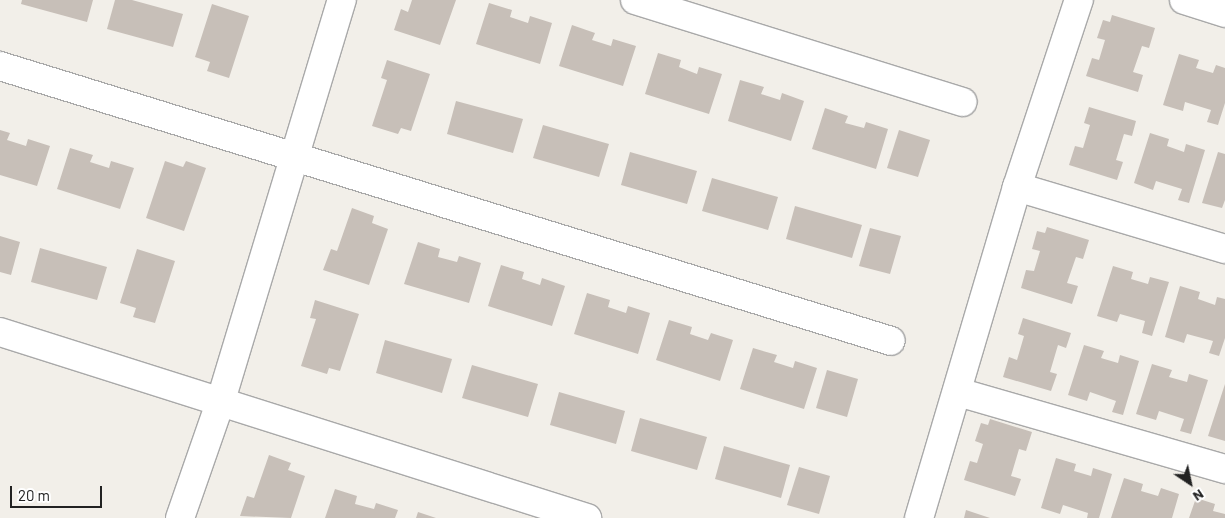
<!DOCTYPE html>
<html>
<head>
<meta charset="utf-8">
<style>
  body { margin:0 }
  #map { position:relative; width:1225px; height:518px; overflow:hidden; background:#f2efe9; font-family:Barlow,sans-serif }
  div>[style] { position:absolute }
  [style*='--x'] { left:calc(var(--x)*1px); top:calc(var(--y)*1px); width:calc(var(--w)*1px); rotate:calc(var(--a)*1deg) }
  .building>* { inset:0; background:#c7bfb8 }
  .roads { filter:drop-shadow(1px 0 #a9a9a9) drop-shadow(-1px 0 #a9a9a9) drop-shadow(0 1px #a9a9a9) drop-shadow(0 -1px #a9a9a9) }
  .minor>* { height:28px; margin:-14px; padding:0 14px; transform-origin:14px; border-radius:14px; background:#fff }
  span { translate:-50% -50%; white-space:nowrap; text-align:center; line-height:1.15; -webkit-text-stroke:5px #fff; paint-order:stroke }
  .north { position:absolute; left:1165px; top:458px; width:50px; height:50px; -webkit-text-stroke:4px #fff; paint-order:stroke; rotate:146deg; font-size:14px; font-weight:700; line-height:20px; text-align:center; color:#222 }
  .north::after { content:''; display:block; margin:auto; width:18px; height:22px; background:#222; clip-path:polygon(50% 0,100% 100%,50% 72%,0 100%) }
  .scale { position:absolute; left:10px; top:486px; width:92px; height:22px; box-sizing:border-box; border:2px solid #222; border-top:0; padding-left:6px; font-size:15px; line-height:18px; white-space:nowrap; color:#222; -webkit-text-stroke:4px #fff; paint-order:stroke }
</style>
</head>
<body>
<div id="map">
  <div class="building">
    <i style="clip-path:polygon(22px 0,93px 0,87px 22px,21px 4px)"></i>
    <i style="clip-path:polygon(115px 0,132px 0,183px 14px,173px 47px,107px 29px)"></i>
    <i style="clip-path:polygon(412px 0,456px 0,440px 45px,394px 30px,401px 9px,408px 12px)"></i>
    <i style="clip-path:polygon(489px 3px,512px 10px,510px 17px,528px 23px,530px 16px,552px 23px,540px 64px,476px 44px)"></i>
    <i style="clip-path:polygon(212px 4px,249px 16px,229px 78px,207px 71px,210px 62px,195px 57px)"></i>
    <i style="clip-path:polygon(1112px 15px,1155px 28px,1149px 48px,1142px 46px,1133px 72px,1143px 75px,1138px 92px,1086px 76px,1092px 58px,1099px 60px,1105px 40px,1097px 38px,1103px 20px,1110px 22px)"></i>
    <i style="clip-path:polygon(572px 25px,595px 33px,592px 40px,611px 46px,613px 39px,636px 46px,623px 86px,559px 66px)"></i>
    <i style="clip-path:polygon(658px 53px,681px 60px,679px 67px,697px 74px,699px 67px,722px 74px,709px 114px,645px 94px)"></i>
    <i style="clip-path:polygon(1179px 54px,1199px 60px,1196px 68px,1213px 73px,1216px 65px,1225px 68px,1225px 103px,1218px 125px,1207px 122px,1211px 110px,1185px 102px,1183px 111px,1163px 105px)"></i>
    <i style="clip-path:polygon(387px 60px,430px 74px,411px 131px,401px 128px,398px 134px,372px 126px,387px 80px,381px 78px)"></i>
    <i style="clip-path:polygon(740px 80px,764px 87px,761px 94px,780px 100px,782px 93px,804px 101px,791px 141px,728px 121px)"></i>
    <i style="clip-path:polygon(456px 101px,523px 119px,513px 153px,447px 134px)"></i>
    <i style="clip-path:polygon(1089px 107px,1136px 121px,1132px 136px,1124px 134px,1116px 160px,1123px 162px,1117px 180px,1069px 165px,1075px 146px,1083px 148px,1090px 125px,1084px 123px)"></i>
    <i style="clip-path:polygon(825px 108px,848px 116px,845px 123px,864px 128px,866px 122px,888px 129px,876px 169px,812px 149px)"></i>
    <i style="clip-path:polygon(543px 125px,609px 144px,599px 177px,533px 158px)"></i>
    <i style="clip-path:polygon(0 130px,10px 133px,7px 140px,26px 146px,28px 139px,50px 146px,37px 186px,0 175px)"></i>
    <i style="clip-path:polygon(899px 130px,930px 140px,918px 177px,887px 168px)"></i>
    <i style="clip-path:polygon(1150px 133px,1169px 139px,1167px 146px,1184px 152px,1186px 144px,1205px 150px,1189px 203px,1178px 200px,1182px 189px,1156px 181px,1153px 190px,1134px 183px)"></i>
    <i style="clip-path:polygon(70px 148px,93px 155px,90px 162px,109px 168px,111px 161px,134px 168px,120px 209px,57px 189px)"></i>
    <i style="clip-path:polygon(630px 152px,697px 171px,687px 204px,621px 185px)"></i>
    <i style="clip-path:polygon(1218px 152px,1225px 154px,1225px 200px,1222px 208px,1202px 203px)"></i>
    <i style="clip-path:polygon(165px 161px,183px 167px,186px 161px,206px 168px,184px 231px,146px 218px)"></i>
    <i style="clip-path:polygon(712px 178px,778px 197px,768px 230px,702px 211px)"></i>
    <i style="clip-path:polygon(795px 206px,862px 225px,852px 258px,786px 239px)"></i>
    <i style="clip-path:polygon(352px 208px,374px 216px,372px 223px,388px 229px,369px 285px,323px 270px,331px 249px,337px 251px)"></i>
    <i style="clip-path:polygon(1047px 227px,1089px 240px,1083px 259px,1076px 257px,1067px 283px,1078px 286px,1072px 304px,1021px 288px,1026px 270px,1034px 271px,1040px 251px,1032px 249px,1037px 231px,1045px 233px)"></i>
    <i style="clip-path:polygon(870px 228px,901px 236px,890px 274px,859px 266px)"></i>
    <i style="clip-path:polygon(0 236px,20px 242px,11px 275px,0 272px)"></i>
    <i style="clip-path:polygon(418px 242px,440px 249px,438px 257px,457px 262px,459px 256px,481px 263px,469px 303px,404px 284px)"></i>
    <i style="clip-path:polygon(40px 248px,107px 267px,97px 300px,31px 282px)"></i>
    <i style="clip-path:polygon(137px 249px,175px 261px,155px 323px,133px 317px,136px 308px,120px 303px)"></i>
    <i style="clip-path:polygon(501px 265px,524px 272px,522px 279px,540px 285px,542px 278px,565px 286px,552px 326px,488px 306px)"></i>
    <i style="clip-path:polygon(1113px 266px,1133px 272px,1131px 279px,1148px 284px,1150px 277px,1169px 282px,1152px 336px,1142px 333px,1145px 321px,1120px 314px,1117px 322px,1097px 316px)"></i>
    <i style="clip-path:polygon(1180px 286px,1200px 292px,1198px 299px,1215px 305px,1217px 297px,1225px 299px,1225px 338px,1219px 356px,1209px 353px,1213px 341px,1187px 334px,1184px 343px,1165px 337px)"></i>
    <i style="clip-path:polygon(587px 293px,610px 300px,608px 307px,626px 313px,628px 306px,650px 313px,638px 354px,574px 334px)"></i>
    <i style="clip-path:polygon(315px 300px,359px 314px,340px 371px,329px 368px,327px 374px,301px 366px,316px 319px,310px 318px)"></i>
    <i style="clip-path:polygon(1023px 318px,1071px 333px,1066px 348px,1058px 345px,1050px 372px,1057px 374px,1051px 391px,1003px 377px,1009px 357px,1017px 360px,1024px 336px,1018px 334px)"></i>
    <i style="clip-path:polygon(669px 320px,692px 327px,690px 334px,708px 340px,711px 333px,733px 340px,720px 381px,656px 360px)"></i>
    <i style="clip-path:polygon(385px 340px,452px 359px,442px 393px,376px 373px)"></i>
    <i style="clip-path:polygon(1084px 345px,1104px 351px,1101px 358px,1118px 363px,1120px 355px,1139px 361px,1123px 415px,1112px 412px,1116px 401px,1090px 392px,1087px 401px,1068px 395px)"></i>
    <i style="clip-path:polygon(753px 348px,777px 355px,774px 362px,793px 368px,795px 361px,817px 368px,804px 409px,740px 389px)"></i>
    <i style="clip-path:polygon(1152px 364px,1172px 370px,1169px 377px,1187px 382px,1189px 374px,1208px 380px,1191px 434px,1180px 431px,1184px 419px,1159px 411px,1156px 420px,1136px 414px)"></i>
    <i style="clip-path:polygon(472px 365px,538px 384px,528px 417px,462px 398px)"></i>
    <i style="clip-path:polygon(827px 370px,858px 379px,847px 417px,816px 408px)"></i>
    <i style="clip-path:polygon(1225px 384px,1225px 441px,1208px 436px)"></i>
    <i style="clip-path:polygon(559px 392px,625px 411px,616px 444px,550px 425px)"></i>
    <i style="clip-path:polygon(640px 418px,707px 437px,697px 470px,631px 451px)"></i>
    <i style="clip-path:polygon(990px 419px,1032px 432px,1026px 451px,1019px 449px,1011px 476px,1021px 479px,1015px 496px,964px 480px,970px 461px,977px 463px,983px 444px,975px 441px,981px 423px,988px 425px)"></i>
    <i style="clip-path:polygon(724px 446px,790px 465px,781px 498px,715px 479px)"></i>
    <i style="clip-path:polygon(269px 455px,291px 463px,288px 470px,305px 476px,291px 518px,240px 516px,247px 496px,254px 498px)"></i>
    <i style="clip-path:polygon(1056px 458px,1076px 464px,1074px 471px,1091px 476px,1093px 468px,1112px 474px,1099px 518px,1087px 518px,1088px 513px,1063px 505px,1060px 514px,1041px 508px)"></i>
    <i style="clip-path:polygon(799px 467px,830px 476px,819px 514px,787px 505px)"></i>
    <i style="clip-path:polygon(1124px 478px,1143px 484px,1141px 491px,1158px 496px,1161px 488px,1179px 494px,1172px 518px,1111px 518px)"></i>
    <i style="clip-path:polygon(335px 489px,357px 496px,355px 504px,374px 509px,376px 503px,398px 510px,395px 518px,325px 518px)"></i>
    <i style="clip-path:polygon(1196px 498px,1215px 504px,1213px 511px,1225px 514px,1225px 518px,1189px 518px)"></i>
    <i style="clip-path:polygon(966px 510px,990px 518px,964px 518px)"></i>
    <i style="clip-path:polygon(418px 512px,436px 518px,416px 518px)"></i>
  </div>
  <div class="roads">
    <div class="minor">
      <i style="--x:635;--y:0;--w:343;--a:17.3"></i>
      <i style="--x:1184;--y:0;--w:43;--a:17.6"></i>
      <i style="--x:0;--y:66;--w:932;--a:17.15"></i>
      <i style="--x:1017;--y:187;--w:217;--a:16.6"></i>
      <i style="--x:0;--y:332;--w:616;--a:17.58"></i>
      <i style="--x:958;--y:392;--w:278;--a:16.1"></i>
      <i style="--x:180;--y:518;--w:125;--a:-70.8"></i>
      <i style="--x:221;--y:400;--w:418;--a:-73.2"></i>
      <i style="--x:919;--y:518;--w:345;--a:-73.5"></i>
      <i style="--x:1017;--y:187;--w:197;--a:-71.7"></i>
    </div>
  </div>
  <div class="north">N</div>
  <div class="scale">20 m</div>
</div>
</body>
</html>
